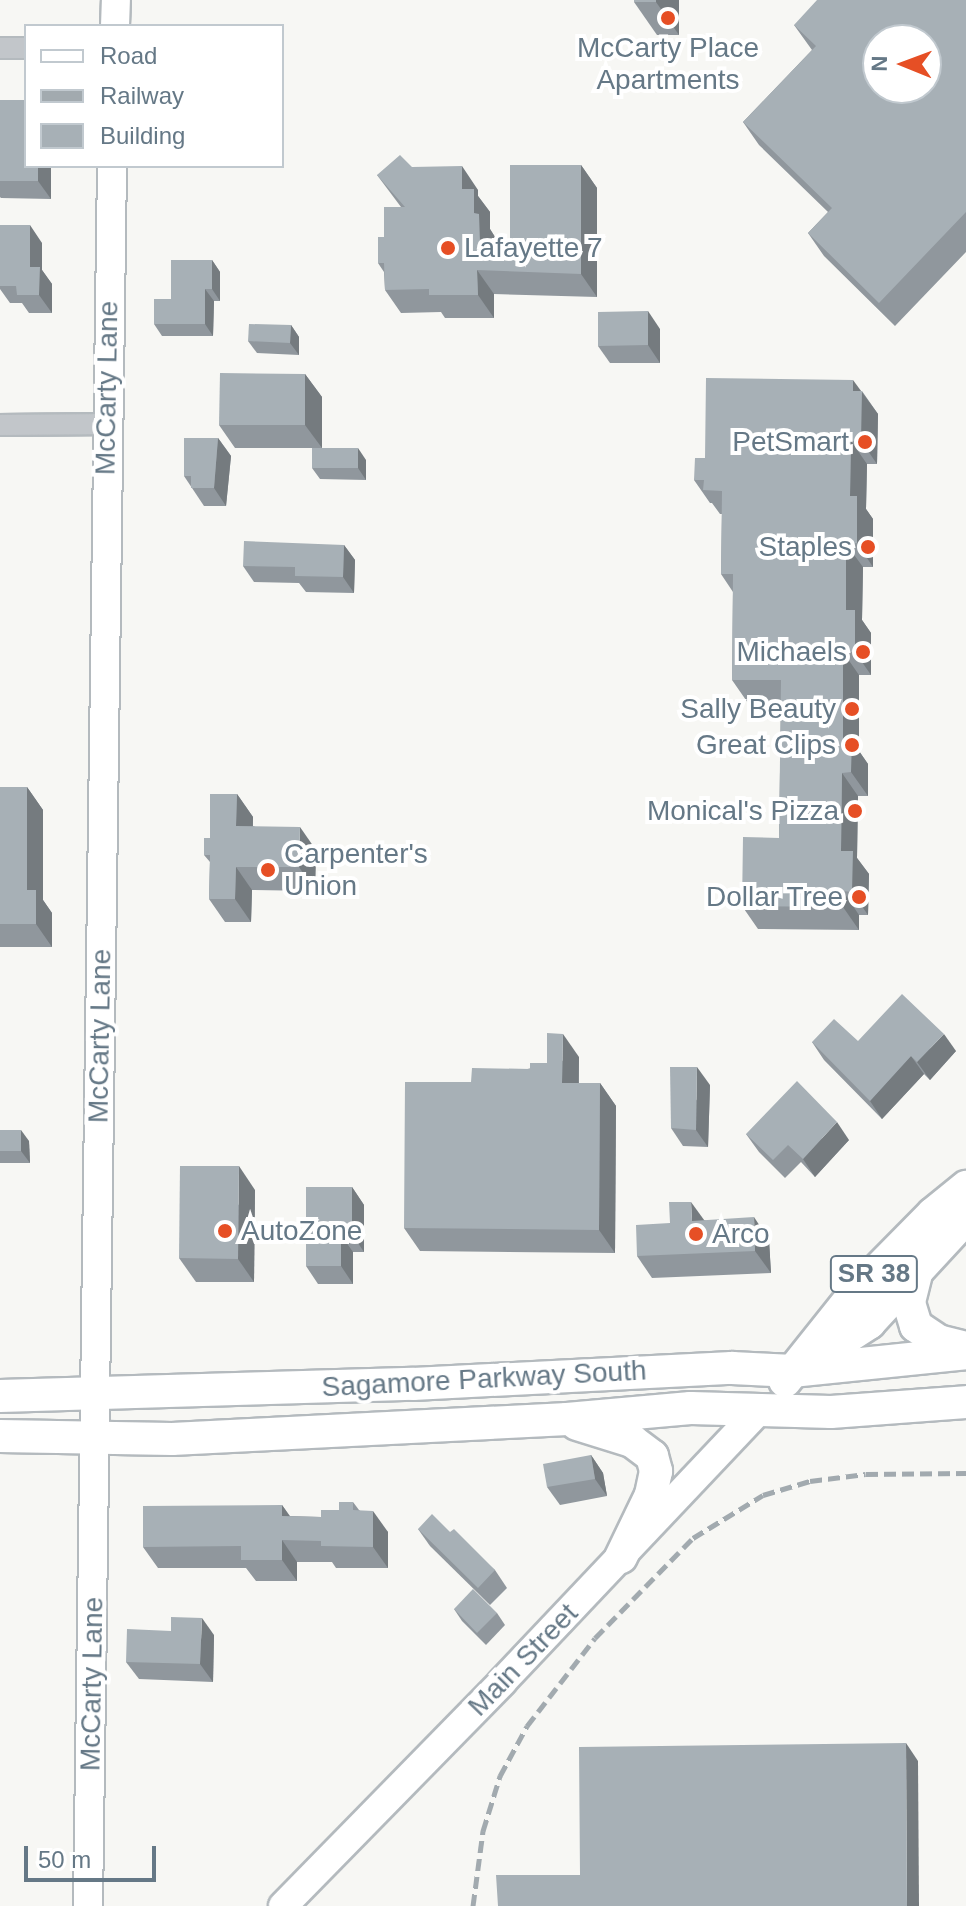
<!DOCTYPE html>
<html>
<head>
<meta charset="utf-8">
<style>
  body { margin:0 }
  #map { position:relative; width:966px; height:1906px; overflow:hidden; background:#f7f7f4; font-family:Arial,sans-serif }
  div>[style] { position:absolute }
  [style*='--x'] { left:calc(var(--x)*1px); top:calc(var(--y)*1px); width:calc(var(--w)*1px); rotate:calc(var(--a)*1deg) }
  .roads { filter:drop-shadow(2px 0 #b4babe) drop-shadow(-2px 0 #b4babe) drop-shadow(0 2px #b4babe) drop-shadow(0 -2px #b4babe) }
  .street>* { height:20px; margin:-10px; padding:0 10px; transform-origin:10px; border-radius:10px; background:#c2c6ca }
  .secondary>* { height:28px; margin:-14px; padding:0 14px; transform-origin:14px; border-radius:14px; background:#fff }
  .primary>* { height:32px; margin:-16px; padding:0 16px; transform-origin:16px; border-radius:16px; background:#fff }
  .rail>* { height:5px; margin-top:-2.5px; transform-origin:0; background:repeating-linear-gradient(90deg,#a2aaaf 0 12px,transparent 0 18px) }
  .wall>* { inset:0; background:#90979d }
  .shaded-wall>* { inset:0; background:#757b7f }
  .building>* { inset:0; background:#a7b0b6 }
  .dots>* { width:22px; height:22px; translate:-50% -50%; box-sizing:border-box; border:4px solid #fff; border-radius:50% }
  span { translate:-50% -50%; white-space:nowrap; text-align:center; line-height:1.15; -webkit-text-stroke:8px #fff; paint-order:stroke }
  .shield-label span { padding:2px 6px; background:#fff; border:2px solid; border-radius:6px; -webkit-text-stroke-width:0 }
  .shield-label { font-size:26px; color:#657886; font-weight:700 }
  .poi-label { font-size:28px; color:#657886 }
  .left { translate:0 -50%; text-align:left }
  .right { translate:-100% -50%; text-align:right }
  .street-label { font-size:28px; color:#657886 }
  .legend { position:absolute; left:24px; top:24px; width:260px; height:144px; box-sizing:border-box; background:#fff; border:2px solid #c1c9cf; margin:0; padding:10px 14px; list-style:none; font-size:24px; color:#657886 }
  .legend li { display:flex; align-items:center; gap:16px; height:40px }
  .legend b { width:40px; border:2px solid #c1c9cf }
  .north { position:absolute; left:862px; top:24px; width:80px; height:80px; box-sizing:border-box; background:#fff; border:2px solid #c1c9cf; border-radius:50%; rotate:271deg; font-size:22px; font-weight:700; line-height:32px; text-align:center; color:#657886 }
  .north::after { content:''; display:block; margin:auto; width:28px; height:36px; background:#e64f25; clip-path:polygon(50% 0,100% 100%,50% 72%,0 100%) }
  .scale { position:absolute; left:24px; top:1846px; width:132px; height:36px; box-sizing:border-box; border:4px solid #657886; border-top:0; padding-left:10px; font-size:24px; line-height:28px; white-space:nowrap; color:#657886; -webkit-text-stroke:6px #fff; paint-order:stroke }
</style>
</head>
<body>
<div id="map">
  <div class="roads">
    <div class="street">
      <i style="--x:0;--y:48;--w:26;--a:0"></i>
      <i style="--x:0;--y:425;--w:106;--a:-0.5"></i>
    </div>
    <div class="secondary">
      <i style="--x:115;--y:26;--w:26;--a:-88"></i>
      <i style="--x:88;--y:1906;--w:1740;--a:-89.21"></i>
      <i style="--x:283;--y:1906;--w:313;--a:-45.6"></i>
      <i style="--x:502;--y:1682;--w:374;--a:-46.6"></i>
    </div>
    <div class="primary">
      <i style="--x:917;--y:1270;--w:34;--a:104"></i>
      <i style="--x:909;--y:1303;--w:24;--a:73"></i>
      <i style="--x:916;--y:1326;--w:27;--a:34"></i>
      <i style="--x:938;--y:1341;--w:29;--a:14"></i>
      <i style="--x:813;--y:1359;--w:67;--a:-32.7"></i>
      <i style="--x:869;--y:1323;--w:143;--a:-47.3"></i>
      <i style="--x:785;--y:1381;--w:112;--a:-51.5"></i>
      <i style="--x:855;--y:1293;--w:111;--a:-45.4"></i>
      <i style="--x:933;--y:1214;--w:43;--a:-39.3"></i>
      <i style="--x:0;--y:1396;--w:413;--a:-1.7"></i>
      <i style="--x:413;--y:1384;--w:319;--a:-2.9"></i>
      <i style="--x:732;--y:1368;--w:61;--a:2.8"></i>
      <i style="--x:793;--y:1371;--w:174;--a:-5.9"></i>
      <i style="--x:577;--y:1424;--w:58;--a:17.2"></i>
      <i style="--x:632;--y:1441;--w:25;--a:37"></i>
      <i style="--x:652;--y:1456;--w:16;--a:75"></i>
      <i style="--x:656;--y:1471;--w:25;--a:102"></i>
      <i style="--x:651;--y:1495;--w:69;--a:115.8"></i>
      <i style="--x:0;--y:1436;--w:172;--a:1"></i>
      <i style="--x:172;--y:1439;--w:396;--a:-2.9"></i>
      <i style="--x:567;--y:1419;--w:124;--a:-5.1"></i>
      <i style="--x:691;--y:1408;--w:140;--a:1.6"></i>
      <i style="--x:831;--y:1412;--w:135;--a:-4.2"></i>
    </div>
  </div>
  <div class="rail">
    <i style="--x:473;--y:1906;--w:76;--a:-82.4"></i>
    <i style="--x:483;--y:1831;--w:58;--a:-72.8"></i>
    <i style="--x:500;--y:1776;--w:57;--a:-61.6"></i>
    <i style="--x:527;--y:1726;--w:111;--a:-52.3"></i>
    <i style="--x:595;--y:1638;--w:140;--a:-45.6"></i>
    <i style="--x:693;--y:1538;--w:82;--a:-31.6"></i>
    <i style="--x:763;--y:1495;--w:49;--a:-16.6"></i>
    <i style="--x:810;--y:1481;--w:56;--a:-7.1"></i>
    <i style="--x:866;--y:1474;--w:100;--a:-0.6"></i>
  </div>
  <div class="wall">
    <i style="clip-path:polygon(679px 0,679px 35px,657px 35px,634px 2px)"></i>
    <i style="clip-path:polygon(966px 0,966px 252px,895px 326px,824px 256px,808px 233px,828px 212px,759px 145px,743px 122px,812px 50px,794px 25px)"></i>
    <i style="clip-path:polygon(0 100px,26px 166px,51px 166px,51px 199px,1px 198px,0 197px)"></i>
    <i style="clip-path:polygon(581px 165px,597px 188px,597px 297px,494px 294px,494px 318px,445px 318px,441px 312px,401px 313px,385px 290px,384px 272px,378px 263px,384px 237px,401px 207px,377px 175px,412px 167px,478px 190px,478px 196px,490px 212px,490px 229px,495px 237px,496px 241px,510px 241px)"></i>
    <i style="clip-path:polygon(0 225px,42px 243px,42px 270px,52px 284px,52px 313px,29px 313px,22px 303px,10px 303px,0 289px)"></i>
    <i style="clip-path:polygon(212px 260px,220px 272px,220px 301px,214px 301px,213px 336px,162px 336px,154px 324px,171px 299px)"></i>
    <i style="clip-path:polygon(291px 325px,299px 337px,299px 355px,257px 353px,248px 341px)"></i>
    <i style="clip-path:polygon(660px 329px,660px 363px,610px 363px,598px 346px)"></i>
    <i style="clip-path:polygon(305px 374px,322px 397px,322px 448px,366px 460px,366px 480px,320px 479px,312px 468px,312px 448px,235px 448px,219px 425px)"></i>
    <i style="clip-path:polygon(860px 391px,862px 391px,878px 414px,877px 464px,867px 464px,866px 509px,873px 519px,873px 567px,863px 567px,862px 620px,871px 633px,871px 675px,859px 675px,859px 751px,868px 764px,868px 796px,858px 796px,857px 858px,869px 874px,868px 915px,859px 915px,859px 930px,758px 929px,742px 906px,779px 838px,781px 703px,748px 703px,732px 680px,733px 592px,721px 574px,722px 514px,720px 514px,712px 503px,710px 503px,694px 480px,705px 458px)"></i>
    <i style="clip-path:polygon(218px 438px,231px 456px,226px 506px,204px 506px,184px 476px)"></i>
    <i style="clip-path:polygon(344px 545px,355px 560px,354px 593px,306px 592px,299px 583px,254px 582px,243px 566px)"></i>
    <i style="clip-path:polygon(0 787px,27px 787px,43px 810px,43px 900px,52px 913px,52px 947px,0 947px)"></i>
    <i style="clip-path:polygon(237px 794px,253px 817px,253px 826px,316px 850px,315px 891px,252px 890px,251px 922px,225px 922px,209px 899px,210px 862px,204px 855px,210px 838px)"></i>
    <i style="clip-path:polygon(858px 1041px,956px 1051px,930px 1080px,924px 1074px,882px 1119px,824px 1060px,812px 1042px)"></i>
    <i style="clip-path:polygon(579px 1057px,579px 1083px,600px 1083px,616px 1106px,615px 1253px,420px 1251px,404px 1228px,471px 1082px)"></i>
    <i style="clip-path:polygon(710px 1085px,708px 1147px,683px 1146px,671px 1128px)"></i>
    <i style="clip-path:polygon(0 1130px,29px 1141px,30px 1163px,0 1163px)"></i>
    <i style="clip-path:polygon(746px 1134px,849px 1140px,815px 1177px,801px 1162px,785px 1178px,759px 1152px)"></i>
    <i style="clip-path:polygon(352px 1187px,364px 1205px,364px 1252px,353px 1252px,353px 1284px,318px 1284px,306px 1266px)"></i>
    <i style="clip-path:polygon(255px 1190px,254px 1282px,196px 1282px,179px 1258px)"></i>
    <i style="clip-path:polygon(704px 1220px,769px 1240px,771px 1273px,652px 1278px,637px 1256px)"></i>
    <i style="clip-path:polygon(591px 1455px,603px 1473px,607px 1496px,560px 1505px,547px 1487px)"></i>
    <i style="clip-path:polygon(353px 1502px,359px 1510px,388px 1532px,388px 1568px,336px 1568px,332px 1562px,297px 1562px,297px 1581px,256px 1581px,246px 1568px,158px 1568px,143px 1547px,282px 1505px,290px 1516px,321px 1517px,339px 1510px)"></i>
    <i style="clip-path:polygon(418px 1529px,450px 1532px,495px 1570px,507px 1588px,490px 1605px,430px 1546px)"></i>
    <i style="clip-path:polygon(454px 1609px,497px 1613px,505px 1625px,486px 1645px,462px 1621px)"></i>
    <i style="clip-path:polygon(214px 1635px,213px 1682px,139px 1679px,126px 1662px)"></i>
  </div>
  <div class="shaded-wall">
    <i style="clip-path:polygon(656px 0,679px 0,679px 35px,656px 2px)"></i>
    <i style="clip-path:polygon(581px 165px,597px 188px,597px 297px,581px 274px)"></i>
    <i style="clip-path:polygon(38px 166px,51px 166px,51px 199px,38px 181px)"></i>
    <i style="clip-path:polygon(462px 166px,478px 190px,478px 196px,490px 212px,490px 229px,495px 237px,496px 265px,480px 242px,474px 213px,462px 189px)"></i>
    <i style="clip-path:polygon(30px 225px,42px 243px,42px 270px,52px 284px,52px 313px,39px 295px,30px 267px)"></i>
    <i style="clip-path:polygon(212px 260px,220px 272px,220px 301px,212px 289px)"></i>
    <i style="clip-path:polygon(477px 270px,494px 294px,494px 318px,478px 295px)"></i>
    <i style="clip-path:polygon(205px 289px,214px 301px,213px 336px,205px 324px)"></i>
    <i style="clip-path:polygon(648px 311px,660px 329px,660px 363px,648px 345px)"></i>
    <i style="clip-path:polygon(291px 325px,299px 337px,299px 355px,290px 343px)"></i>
    <i style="clip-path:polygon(305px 374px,322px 397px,322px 448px,305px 425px)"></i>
    <i style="clip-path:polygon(853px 380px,878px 414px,877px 464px,861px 441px,853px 391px)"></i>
    <i style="clip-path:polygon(218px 438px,231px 456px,226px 506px,214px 488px)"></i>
    <i style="clip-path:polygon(851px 441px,867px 464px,866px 509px,873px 519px,873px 567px,857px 543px,850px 496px)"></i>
    <i style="clip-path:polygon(358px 448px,366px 460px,366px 480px,358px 468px)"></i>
    <i style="clip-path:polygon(846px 544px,863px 567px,862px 620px,871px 633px,871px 675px,855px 652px,846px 610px)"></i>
    <i style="clip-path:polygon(344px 545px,355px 560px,354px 593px,343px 577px)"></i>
    <i style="clip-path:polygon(843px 652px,859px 675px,859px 751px,868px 764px,868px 796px,851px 772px,843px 741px)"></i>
    <i style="clip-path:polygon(842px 773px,858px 796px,857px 858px,869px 874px,868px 915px,852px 892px,841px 851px)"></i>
    <i style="clip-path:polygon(27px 787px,43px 810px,43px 900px,52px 913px,52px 947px,36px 924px,27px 890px)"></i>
    <i style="clip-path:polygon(237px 794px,253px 817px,252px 849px,236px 826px)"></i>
    <i style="clip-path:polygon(300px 827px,316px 850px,315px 891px,299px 867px)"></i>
    <i style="clip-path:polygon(236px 867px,252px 890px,251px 922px,235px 899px)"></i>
    <i style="clip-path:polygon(843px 891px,859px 915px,859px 930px,843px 907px)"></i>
    <i style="clip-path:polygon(563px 1034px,579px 1057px,578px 1106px,562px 1083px)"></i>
    <i style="clip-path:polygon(944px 1034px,956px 1051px,930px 1080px,917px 1062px)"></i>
    <i style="clip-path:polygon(911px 1056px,924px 1074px,882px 1119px,870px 1101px)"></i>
    <i style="clip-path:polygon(697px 1067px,710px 1085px,708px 1147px,696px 1130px)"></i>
    <i style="clip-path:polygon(600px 1083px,616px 1106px,615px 1253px,599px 1230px)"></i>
    <i style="clip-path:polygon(837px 1122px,849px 1140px,815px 1177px,803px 1159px)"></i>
    <i style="clip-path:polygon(21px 1130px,29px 1141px,30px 1163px,21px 1151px)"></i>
    <i style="clip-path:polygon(239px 1166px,255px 1190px,254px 1282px,238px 1259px)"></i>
    <i style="clip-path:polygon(352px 1187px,364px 1205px,364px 1252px,352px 1234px)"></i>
    <i style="clip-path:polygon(691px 1202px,707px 1224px,692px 1221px)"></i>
    <i style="clip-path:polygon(754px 1217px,769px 1240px,771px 1273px,755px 1251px)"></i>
    <i style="clip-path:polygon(341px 1235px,353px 1252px,353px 1284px,341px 1266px)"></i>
    <i style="clip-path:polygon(591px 1455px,603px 1473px,607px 1496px,595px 1479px)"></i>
    <i style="clip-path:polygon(282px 1505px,297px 1527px,282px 1516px)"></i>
    <i style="clip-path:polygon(373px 1511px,388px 1532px,388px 1568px,373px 1547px)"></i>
    <i style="clip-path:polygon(282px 1540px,297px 1562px,297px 1581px,282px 1560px)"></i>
    <i style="clip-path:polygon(202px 1618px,214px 1635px,213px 1682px,200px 1664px)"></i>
    <i style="clip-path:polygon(906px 1743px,918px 1761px,919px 1906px,907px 1906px)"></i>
  </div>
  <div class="building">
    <i style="clip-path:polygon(634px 0,656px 0,656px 2px,634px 2px)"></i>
    <i style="clip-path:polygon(evenodd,817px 0,966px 0,966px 212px,879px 303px,808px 233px,832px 208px,743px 122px,816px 46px,794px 25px,817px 0,878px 40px,926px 40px,926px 88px,878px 88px,878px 40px)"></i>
    <i style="clip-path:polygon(0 100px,26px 100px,26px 166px,38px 166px,38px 181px,0 181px)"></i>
    <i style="clip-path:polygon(400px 155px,412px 167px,462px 166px,462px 189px,474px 189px,474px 213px,479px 214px,480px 242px,510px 241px,510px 165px,581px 165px,581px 274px,477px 270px,478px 295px,429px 295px,429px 289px,385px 290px,384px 263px,378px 263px,378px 237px,384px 237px,384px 207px,405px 207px,377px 175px)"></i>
    <i style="clip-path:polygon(0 225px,30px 225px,30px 267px,40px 267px,39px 295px,17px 295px,16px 286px,0 286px)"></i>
    <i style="clip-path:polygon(171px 260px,212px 260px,212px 289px,205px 289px,205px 324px,154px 324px,154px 299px,171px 299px)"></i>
    <i style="clip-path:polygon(648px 311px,648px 345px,598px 346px,598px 312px)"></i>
    <i style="clip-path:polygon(249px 324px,291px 325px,290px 343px,248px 341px)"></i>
    <i style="clip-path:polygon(220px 373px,305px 374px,305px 425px,219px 425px)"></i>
    <i style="clip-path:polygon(706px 378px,853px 380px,853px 391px,862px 391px,861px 441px,851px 441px,850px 496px,857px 496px,857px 543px,846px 544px,846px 610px,855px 610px,855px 652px,843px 652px,843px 741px,852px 741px,851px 772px,842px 773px,841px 851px,853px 851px,852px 892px,843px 891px,843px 907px,742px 906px,743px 837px,779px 838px,781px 680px,732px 680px,733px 574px,721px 574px,722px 491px,703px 490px,704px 480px,694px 480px,695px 458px,705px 458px)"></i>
    <i style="clip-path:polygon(184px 438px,218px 438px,214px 488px,191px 488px,191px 476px,184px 476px)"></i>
    <i style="clip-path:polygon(312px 448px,358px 448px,358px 468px,312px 468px)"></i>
    <i style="clip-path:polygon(244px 541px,344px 545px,343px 577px,295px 576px,295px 567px,243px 566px)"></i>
    <i style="clip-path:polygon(0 787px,27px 787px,27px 890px,36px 890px,36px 924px,0 924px)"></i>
    <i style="clip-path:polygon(210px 794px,237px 794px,236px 826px,300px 827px,299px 867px,236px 867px,235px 899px,209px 899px,210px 855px,204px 855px,204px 838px,210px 838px)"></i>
    <i style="clip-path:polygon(902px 994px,944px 1034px,917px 1062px,911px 1056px,870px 1101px,812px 1042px,834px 1019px,858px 1041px)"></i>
    <i style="clip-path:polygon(547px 1033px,563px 1034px,562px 1083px,600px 1083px,599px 1230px,404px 1228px,405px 1082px,471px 1082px,472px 1068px,530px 1069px,530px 1063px,547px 1063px)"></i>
    <i style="clip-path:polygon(670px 1067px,697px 1067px,696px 1130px,671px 1128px)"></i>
    <i style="clip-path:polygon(797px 1081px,837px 1122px,803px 1159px,788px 1145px,773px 1160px,746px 1134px)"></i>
    <i style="clip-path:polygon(0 1130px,21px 1130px,21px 1151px,0 1151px)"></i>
    <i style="clip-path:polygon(180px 1166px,239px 1166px,238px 1259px,179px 1258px)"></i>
    <i style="clip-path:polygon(306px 1187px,352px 1187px,352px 1234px,341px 1235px,341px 1266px,306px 1266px)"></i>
    <i style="clip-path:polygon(669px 1202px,691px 1202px,692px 1221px,754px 1217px,755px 1251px,637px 1256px,636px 1225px,670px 1223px)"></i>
    <i style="clip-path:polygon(591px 1455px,595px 1479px,547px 1487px,543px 1464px)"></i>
    <i style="clip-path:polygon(339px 1502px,353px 1502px,353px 1510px,373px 1511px,373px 1547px,321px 1546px,321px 1541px,282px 1540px,282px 1560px,241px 1560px,241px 1546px,143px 1547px,143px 1506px,282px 1505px,282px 1516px,321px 1517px,321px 1510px,339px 1510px)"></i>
    <i style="clip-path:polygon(432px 1514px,450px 1532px,454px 1529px,495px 1570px,478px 1588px,418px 1529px)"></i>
    <i style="clip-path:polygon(473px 1589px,497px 1613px,477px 1633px,454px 1609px)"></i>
    <i style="clip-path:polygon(171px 1617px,202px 1618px,200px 1664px,126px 1662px,127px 1629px,171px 1631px)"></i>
    <i style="clip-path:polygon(906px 1743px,907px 1906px,498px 1906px,496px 1875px,580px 1875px,579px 1747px)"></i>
  </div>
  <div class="dots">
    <i style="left:668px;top:18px;background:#e64f25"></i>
    <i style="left:448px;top:248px;background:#e64f25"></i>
    <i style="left:865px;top:442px;background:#e64f25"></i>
    <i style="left:868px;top:547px;background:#e64f25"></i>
    <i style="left:863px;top:652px;background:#e64f25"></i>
    <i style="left:852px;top:709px;background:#e64f25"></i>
    <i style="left:852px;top:745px;background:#e64f25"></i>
    <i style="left:855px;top:811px;background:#e64f25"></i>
    <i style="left:268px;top:870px;background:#e64f25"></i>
    <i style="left:859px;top:897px;background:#e64f25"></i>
    <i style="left:225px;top:1231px;background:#e64f25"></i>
    <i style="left:696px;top:1234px;background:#e64f25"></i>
  </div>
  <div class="shield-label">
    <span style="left:874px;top:1274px">SR 38</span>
  </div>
  <div class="poi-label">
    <span style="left:668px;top:64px">McCarty Place<br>Apartments</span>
    <span class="left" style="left:464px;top:248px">Lafayette 7</span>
    <span class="right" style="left:849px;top:442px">PetSmart</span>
    <span class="right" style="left:852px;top:547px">Staples</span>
    <span class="right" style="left:847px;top:652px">Michaels</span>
    <span class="right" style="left:836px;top:709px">Sally Beauty</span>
    <span class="right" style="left:836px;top:745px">Great Clips</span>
    <span class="right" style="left:839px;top:811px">Monical's Pizza</span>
    <span class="left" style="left:284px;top:870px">Carpenter's<br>Union</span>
    <span class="right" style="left:843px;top:897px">Dollar Tree</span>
    <span class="left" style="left:241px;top:1231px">AutoZone</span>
    <span class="left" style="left:712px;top:1234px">Arco</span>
  </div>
  <div class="street-label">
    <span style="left:107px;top:388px;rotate:-89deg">McCarty Lane</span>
    <span style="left:100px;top:1036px;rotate:-89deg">McCarty Lane</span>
    <span style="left:484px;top:1379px;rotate:-3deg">Sagamore Parkway South</span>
    <span style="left:523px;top:1660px;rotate:-46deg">Main Street</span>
    <span style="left:92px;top:1684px;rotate:-89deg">McCarty Lane</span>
  </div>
  <ul class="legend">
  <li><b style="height:10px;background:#fff"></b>Road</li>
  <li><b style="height:10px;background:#a2aaaf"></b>Railway</li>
  <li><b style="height:22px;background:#a7b0b6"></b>Building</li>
  </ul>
  <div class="north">N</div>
  <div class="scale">50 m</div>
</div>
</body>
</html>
